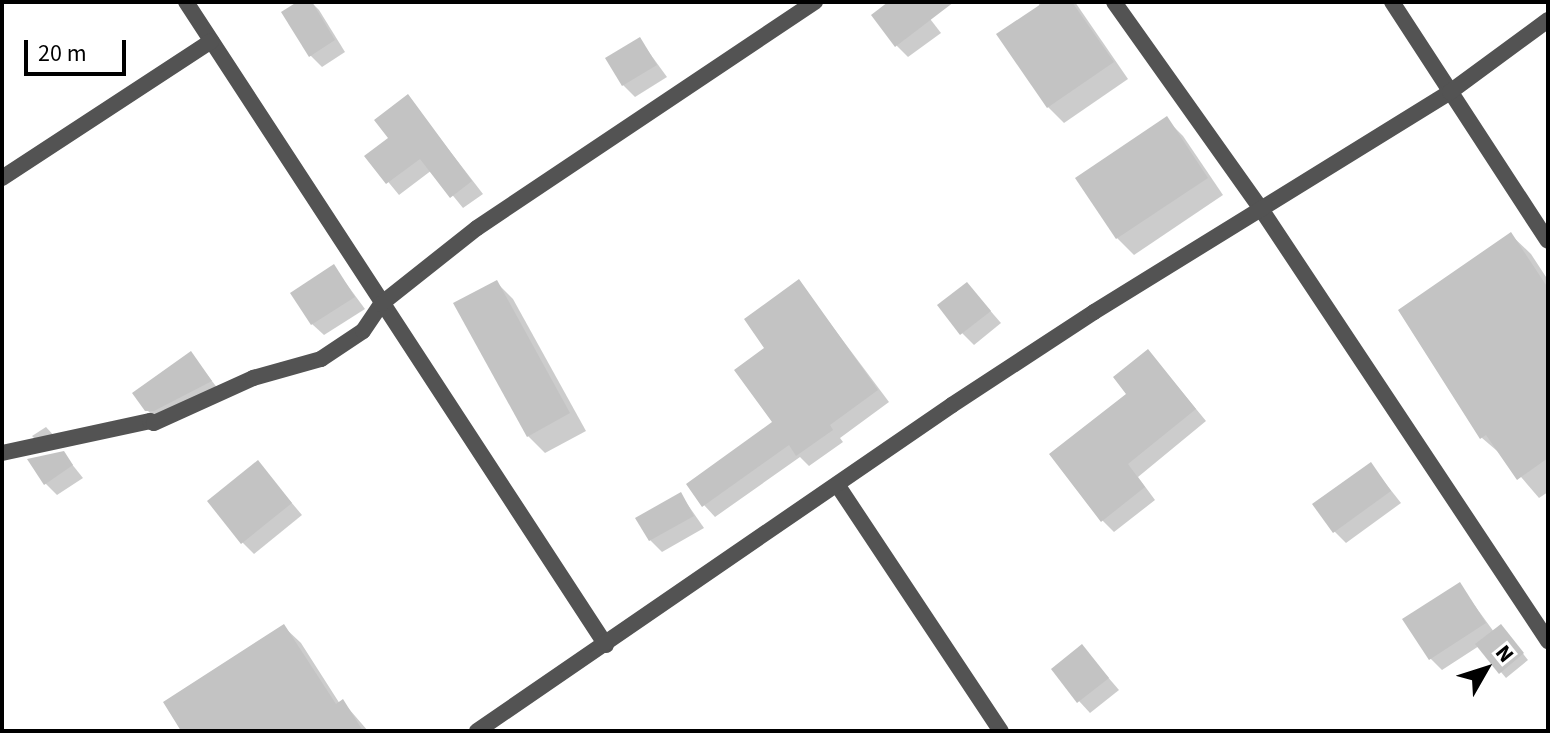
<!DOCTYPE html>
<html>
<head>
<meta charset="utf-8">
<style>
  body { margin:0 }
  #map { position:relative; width:1550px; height:733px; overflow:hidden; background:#fff; font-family:"Source Sans 3",sans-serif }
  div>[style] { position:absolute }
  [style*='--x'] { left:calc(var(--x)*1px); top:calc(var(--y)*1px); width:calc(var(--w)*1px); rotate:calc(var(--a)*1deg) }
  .shadow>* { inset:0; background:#0003 }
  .building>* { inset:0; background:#c3c3c3 }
  .minor>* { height:16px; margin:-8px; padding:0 8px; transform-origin:8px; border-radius:8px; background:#535353 }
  span { translate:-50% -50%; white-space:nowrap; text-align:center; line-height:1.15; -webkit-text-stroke:8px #fff; paint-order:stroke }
  .frame { position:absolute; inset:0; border:4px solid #000; pointer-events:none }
  .north { position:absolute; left:1446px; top:629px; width:80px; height:80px; -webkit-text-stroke:6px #fff; paint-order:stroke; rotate:51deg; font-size:22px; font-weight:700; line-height:32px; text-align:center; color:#000 }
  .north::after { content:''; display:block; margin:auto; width:28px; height:36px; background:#000; clip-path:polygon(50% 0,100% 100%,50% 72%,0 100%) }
  .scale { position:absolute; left:24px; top:40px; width:102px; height:36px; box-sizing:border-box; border:4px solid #000; border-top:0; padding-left:10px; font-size:24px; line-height:28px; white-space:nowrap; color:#000; -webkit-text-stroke:6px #fff; paint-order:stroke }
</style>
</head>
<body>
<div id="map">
  <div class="shadow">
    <i style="clip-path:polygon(301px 2px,311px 2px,319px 10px,345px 52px,322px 67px,310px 55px)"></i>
    <i style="clip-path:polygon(892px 2px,917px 2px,941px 33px,908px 57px,897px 46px)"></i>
    <i style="clip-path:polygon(1039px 2px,1075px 2px,1128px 79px,1064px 123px,1048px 107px)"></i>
    <i style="clip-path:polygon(640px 40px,667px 77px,635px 97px,623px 85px)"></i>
    <i style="clip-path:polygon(408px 97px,483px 194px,463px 208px,432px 170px,399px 195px,367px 156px,390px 138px)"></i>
    <i style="clip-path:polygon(1166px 119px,1183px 136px,1223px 195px,1134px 255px,1117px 238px)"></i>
    <i style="clip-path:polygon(1511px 235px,1531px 254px,1548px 280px,1548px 492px,1539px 498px,1503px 456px,1482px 438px)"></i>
    <i style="clip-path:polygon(334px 267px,365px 309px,324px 335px,312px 324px)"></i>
    <i style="clip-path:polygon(496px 282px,513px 299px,586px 431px,545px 453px,528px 436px)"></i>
    <i style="clip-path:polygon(799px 282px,889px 402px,840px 438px,843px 442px,809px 466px,800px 457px,715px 517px,704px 505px,775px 423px,767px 349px)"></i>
    <i style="clip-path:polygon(967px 284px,1001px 323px,974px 345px,962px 333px)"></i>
    <i style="clip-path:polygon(191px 354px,222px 394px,159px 422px,147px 410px)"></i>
    <i style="clip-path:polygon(1159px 364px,1206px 421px,1138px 477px,1155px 500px,1114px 532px,1102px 520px,1129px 394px)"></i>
    <i style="clip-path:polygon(46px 427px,57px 439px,43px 447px,32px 436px)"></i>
    <i style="clip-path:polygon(63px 453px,83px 478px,57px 495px,45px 483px)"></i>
    <i style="clip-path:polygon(258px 463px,302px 515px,254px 554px,242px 542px)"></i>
    <i style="clip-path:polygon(1371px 465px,1401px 503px,1346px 543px,1334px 531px)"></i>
    <i style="clip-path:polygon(681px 495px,704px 528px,662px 552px,650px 540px)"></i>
    <i style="clip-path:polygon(1459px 584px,1494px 632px,1506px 632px,1528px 660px,1506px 678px,1479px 646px,1442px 670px,1430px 658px)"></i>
    <i style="clip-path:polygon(284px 627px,301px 643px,340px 704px,343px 702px,368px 731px,184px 731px)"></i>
    <i style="clip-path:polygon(1082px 647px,1119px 690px,1090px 713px,1079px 701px)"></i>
  </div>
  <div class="building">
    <i style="clip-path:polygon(297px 2px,312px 2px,335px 40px,309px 57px,281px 12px)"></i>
    <i style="clip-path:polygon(888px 2px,954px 2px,895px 47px,871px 15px)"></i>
    <i style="clip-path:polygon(1044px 2px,1072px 2px,1114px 62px,1047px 108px,996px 34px)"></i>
    <i style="clip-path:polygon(640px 37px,657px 65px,622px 86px,605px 58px)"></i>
    <i style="clip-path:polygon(408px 94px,472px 181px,450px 198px,420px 159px,386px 184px,364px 156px,388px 138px,374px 120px)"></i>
    <i style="clip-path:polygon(1167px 116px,1208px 178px,1116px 239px,1075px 178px)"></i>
    <i style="clip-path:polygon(1511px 232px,1548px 288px,1548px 458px,1517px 480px,1486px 435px,1480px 439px,1398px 310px)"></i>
    <i style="clip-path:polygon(334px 264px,355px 297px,311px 325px,290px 293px)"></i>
    <i style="clip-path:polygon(799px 279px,878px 390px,830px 425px,833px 430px,796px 456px,789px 445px,702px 507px,686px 484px,772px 422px,734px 370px,764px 348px,744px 319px)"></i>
    <i style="clip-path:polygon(497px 280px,570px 413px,527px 437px,453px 303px)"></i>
    <i style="clip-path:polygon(967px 282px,991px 311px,960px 335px,937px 305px)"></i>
    <i style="clip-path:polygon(1148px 349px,1196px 409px,1128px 464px,1145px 487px,1101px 522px,1049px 454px,1126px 394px,1113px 377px)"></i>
    <i style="clip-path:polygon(191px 351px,212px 381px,154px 411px,145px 411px,132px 393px)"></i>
    <i style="clip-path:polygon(64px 451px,73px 465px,44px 485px,27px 459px)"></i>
    <i style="clip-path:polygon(258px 460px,292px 503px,241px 544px,207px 501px)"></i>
    <i style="clip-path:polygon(1371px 462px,1391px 491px,1333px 533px,1312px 504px)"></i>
    <i style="clip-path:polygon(681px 492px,694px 516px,649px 541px,635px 518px)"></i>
    <i style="clip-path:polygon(1460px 582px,1486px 623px,1429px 660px,1402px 619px)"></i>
    <i style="clip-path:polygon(284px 624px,336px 704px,343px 699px,363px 731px,181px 731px,163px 702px)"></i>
    <i style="clip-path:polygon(1501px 624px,1524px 653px,1499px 674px,1475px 644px)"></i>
    <i style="clip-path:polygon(1082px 644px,1109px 678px,1077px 703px,1051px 669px)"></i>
  </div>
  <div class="minor">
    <i style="--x:186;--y:2;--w:768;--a:56.85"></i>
    <i style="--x:1114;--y:2;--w:254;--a:54.6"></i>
    <i style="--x:1261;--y:209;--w:519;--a:56.4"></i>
    <i style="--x:1392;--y:2;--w:285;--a:56.9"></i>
    <i style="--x:2;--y:178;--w:250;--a:-33.2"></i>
    <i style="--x:2;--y:453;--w:151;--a:-12.2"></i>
    <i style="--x:150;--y:421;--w:4;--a:27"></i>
    <i style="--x:154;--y:423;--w:109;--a:-24.4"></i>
    <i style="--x:253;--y:378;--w:71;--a:-15.6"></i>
    <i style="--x:321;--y:359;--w:50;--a:-33.7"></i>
    <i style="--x:363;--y:331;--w:32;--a:-56"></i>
    <i style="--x:381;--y:304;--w:122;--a:-38.4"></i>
    <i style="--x:477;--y:228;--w:407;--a:-33.8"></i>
    <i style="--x:838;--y:486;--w:294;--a:56.4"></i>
    <i style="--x:477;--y:731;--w:576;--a:-34.46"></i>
    <i style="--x:952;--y:405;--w:170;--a:-33.2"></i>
    <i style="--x:1094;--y:312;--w:418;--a:-31.7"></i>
    <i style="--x:1450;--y:92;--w:122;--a:-36.3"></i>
  </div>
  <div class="frame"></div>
  <div class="north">N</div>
  <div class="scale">20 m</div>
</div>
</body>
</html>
